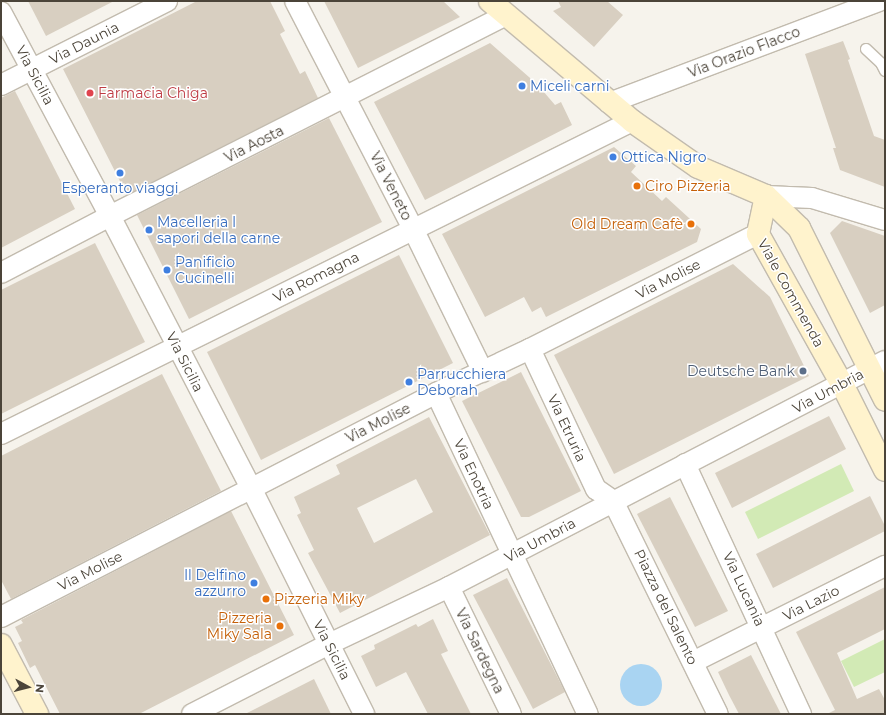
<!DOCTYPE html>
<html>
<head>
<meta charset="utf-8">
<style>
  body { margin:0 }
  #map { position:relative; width:886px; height:715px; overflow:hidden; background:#f6f3ec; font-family:Montserrat,sans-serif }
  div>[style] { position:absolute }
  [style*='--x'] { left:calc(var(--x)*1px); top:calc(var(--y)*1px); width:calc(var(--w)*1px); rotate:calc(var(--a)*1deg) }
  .green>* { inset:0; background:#d2eab5 }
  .water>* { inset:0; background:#a9d4f2 }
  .round { border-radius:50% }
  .building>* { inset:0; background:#d8cfc1 }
  .roads { filter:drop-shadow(1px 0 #c2bbae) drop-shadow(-1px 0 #c2bbae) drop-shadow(0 1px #c2bbae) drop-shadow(0 -1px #c2bbae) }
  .lane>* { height:10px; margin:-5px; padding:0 5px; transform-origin:5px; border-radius:5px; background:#fff }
  .street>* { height:20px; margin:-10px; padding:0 10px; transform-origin:10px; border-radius:10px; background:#fff }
  .secondary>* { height:22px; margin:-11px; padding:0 11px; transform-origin:11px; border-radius:11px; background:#fff3cd }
  .dots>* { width:11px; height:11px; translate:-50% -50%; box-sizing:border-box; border:2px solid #fff; border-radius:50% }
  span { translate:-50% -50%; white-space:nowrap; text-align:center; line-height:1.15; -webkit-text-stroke:3px #fff; paint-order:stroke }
  .street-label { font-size:14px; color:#4b4439 }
  .shop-label { font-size:14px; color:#366cbe }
  .left { translate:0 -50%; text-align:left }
  .right { translate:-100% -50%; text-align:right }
  .health-label { font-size:14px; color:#be3a42 }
  .food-label { font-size:14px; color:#c56008 }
  .service-label { font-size:14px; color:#4e5e75 }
  .frame { position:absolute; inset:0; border:2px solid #4b4439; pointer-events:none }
  .north { position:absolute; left:8px; top:667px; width:40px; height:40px; -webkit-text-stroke:3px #fff; paint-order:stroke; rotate:97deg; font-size:11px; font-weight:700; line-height:16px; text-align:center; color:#4b4439 }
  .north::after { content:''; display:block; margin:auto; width:14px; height:18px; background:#4b4439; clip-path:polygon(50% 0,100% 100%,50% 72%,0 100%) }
</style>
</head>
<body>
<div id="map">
  <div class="green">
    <i style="clip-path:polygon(841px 464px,854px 491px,758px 539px,745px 512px)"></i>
    <i style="clip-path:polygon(885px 639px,885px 672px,854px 687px,841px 661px)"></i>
  </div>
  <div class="water">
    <i class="round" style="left:620px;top:664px;width:42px;height:42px"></i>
  </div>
  <div class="building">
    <i style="clip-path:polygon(28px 1px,114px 1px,46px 36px)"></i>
    <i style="clip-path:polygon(197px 1px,270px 1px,285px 31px,280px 34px,300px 74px,305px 71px,318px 98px,127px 195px,63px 69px)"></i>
    <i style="clip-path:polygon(324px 1px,443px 1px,460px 17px,358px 68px)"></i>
    <i style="clip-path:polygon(558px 1px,607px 1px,623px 15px,594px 47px,553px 11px,561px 7px)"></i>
    <i style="clip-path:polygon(843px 41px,850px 59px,848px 60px,874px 136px,885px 140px,885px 187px,840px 170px,833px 148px,836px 148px,805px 54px)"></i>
    <i style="clip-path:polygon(490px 43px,537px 84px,555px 105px,561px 102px,572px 125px,425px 200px,374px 102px)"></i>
    <i style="clip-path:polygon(15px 91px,75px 209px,1px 248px,1px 98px)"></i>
    <i style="clip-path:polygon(329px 118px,382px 222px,189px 319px,137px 215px)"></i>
    <i style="clip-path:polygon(614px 147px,636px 166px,631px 172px,662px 201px,666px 197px,701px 229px,697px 242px,546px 317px,541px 307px,532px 312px,524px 297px,485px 317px,442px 234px)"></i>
    <i style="clip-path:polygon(842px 221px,885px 236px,885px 305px,870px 313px,830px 233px)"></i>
    <i style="clip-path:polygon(95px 243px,145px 342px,1px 414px,1px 290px)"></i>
    <i style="clip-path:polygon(399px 255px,453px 363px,261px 460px,207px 352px)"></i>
    <i style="clip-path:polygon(733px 264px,770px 297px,809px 376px,614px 474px,554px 355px)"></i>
    <i style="clip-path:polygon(521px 372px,581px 491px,529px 517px,521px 517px,462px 401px)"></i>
    <i style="clip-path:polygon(162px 374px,221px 491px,11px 599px,1px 580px,1px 456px)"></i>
    <i style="clip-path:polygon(829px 416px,846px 449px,732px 508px,715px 473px)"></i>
    <i style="clip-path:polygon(evenodd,429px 417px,490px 535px,340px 613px,308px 553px,314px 550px,297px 515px,301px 513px,294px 497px,340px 474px,336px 465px,429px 417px,416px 479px,433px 512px,374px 543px,357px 508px,416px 479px)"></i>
    <i style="clip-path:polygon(870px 496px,885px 526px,885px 531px,773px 588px,756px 554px)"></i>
    <i style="clip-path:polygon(670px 497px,728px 611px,695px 627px,637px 514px)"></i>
    <i style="clip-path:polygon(231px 511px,294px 635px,139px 714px,60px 714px,35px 665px,30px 668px,18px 643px,22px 641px,15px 627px,23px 623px,21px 620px)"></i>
    <i style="clip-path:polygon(507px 578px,565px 692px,533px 709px,473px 595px)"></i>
    <i style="clip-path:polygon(885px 587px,885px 629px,837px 653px,857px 699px,879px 689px,885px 700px,885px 714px,827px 714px,835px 710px,796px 632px)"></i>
    <i style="clip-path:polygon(433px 619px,448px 651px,441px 654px,471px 714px,428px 714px,406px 672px,376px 687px,361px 656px,375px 649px,374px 645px,416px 624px,418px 627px)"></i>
    <i style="clip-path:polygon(751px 655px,781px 714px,739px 714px,729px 695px,718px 672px)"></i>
    <i style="clip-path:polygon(314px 679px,331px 714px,245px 714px)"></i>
  </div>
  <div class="roads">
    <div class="lane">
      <i style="--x:866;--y:49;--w:21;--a:43"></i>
      <i style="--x:881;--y:63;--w:9;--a:63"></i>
    </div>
    <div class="street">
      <i style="--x:295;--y:1;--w:257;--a:62.6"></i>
      <i style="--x:413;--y:229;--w:159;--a:63.9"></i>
      <i style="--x:1;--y:12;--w:231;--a:61.9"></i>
      <i style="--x:110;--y:216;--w:306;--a:62.6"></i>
      <i style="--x:251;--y:488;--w:253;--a:63.4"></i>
      <i style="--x:1;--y:85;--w:186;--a:-26.8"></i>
      <i style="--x:609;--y:103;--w:289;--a:-20.7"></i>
      <i style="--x:766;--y:196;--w:46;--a:2.5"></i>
      <i style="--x:812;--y:198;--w:76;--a:16.8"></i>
      <i style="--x:1;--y:273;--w:123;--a:-27.6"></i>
      <i style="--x:110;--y:216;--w:445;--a:-26.9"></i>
      <i style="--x:530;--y:349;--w:155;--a:64.8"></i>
      <i style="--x:596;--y:489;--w:21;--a:35"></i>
      <i style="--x:613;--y:501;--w:237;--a:63.8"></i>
      <i style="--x:436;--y:393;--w:355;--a:64.7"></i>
      <i style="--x:1;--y:434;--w:704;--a:-26.38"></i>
      <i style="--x:685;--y:464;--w:276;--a:65.1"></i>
      <i style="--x:449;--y:587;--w:141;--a:64"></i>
      <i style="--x:1;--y:617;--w:489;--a:-27.2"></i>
      <i style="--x:436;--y:393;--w:104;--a:-25.1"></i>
      <i style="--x:530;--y:349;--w:255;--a:-26.8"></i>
      <i style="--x:693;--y:662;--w:215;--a:-26.6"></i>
      <i style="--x:192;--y:714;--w:154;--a:-27.1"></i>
      <i style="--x:329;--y:644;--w:133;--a:-25.4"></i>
      <i style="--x:449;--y:587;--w:491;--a:-27.4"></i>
    </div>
    <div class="secondary">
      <i style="--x:490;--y:1;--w:186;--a:40.2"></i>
      <i style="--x:632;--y:121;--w:80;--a:34.9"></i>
      <i style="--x:698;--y:167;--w:74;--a:23.1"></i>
      <i style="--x:766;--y:196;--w:46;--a:44.1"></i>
      <i style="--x:799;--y:228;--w:192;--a:63.4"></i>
      <i style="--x:766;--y:196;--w:39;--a:102"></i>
      <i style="--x:758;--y:234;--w:172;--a:60.8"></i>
      <i style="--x:842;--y:384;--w:96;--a:63.4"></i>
      <i style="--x:1;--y:645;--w:78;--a:62.4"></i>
    </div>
  </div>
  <div class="dots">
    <i style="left:522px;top:86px;background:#3f7fe0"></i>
    <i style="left:90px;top:93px;background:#e0444e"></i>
    <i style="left:613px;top:157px;background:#3f7fe0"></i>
    <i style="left:120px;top:173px;background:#3f7fe0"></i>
    <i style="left:637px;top:186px;background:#e8710a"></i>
    <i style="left:691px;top:224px;background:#e8710a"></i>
    <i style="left:149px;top:230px;background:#3f7fe0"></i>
    <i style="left:167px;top:270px;background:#3f7fe0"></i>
    <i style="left:803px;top:371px;background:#5c6f8a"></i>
    <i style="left:409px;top:382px;background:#3f7fe0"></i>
    <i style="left:254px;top:583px;background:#3f7fe0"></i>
    <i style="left:266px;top:599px;background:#e8710a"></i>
    <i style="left:280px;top:626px;background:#e8710a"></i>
  </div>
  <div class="street-label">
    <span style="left:84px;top:43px;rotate:-27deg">Via Daunia</span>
    <span style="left:744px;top:52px;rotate:-21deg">Via Orazio Flacco</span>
    <span style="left:35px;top:75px;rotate:62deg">Via Sicilia</span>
    <span style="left:254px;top:144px;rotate:-27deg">Via Aosta</span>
    <span style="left:391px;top:186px;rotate:63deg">Via Veneto</span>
    <span style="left:316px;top:277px;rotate:-27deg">Via Romagna</span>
    <span style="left:668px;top:279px;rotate:-27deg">Via Molise</span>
    <span style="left:791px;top:293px;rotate:61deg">Viale Commenda</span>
    <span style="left:185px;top:362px;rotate:63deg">Via Sicilia</span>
    <span style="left:828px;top:391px;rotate:-28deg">Via Umbria</span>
    <span style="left:378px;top:423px;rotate:-27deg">Via Molise</span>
    <span style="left:567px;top:428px;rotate:65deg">Via Etruria</span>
    <span style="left:474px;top:474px;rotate:65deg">Via Enotria</span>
    <span style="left:540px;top:540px;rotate:-28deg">Via Umbria</span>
    <span style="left:90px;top:571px;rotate:-27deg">Via Molise</span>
    <span style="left:744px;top:589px;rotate:65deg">Via Lucania</span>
    <span style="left:811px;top:603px;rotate:-27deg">Via Lazio</span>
    <span style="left:666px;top:607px;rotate:64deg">Piazza del Salento</span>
    <span style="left:332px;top:650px;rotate:63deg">Via Sicilia</span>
    <span style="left:480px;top:651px;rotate:64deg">Via Sardegna</span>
  </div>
  <div class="shop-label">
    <span class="left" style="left:530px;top:86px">Miceli carni</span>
    <span class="left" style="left:621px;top:157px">Ottica Nigro</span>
    <span style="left:120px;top:188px">Esperanto viaggi</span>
    <span class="left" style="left:157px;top:230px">Macelleria I<br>sapori della carne</span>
    <span class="left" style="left:175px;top:270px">Panificio<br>Cucinelli</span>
    <span class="left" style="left:417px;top:382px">Parrucchiera<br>Deborah</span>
    <span class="right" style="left:246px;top:583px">Il Delfino<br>azzurro</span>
  </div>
  <div class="health-label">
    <span class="left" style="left:98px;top:93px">Farmacia Chiga</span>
  </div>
  <div class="food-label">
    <span class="left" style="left:645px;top:186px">Ciro Pizzeria</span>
    <span class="right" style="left:683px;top:224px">Old Dream Cafè</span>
    <span class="left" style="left:274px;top:599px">Pizzeria Miky</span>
    <span class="right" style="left:272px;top:626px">Pizzeria<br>Miky Sala</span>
  </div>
  <div class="service-label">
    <span class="right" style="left:795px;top:371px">Deutsche Bank</span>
  </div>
  <div class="frame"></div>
  <div class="north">N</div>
</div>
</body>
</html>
